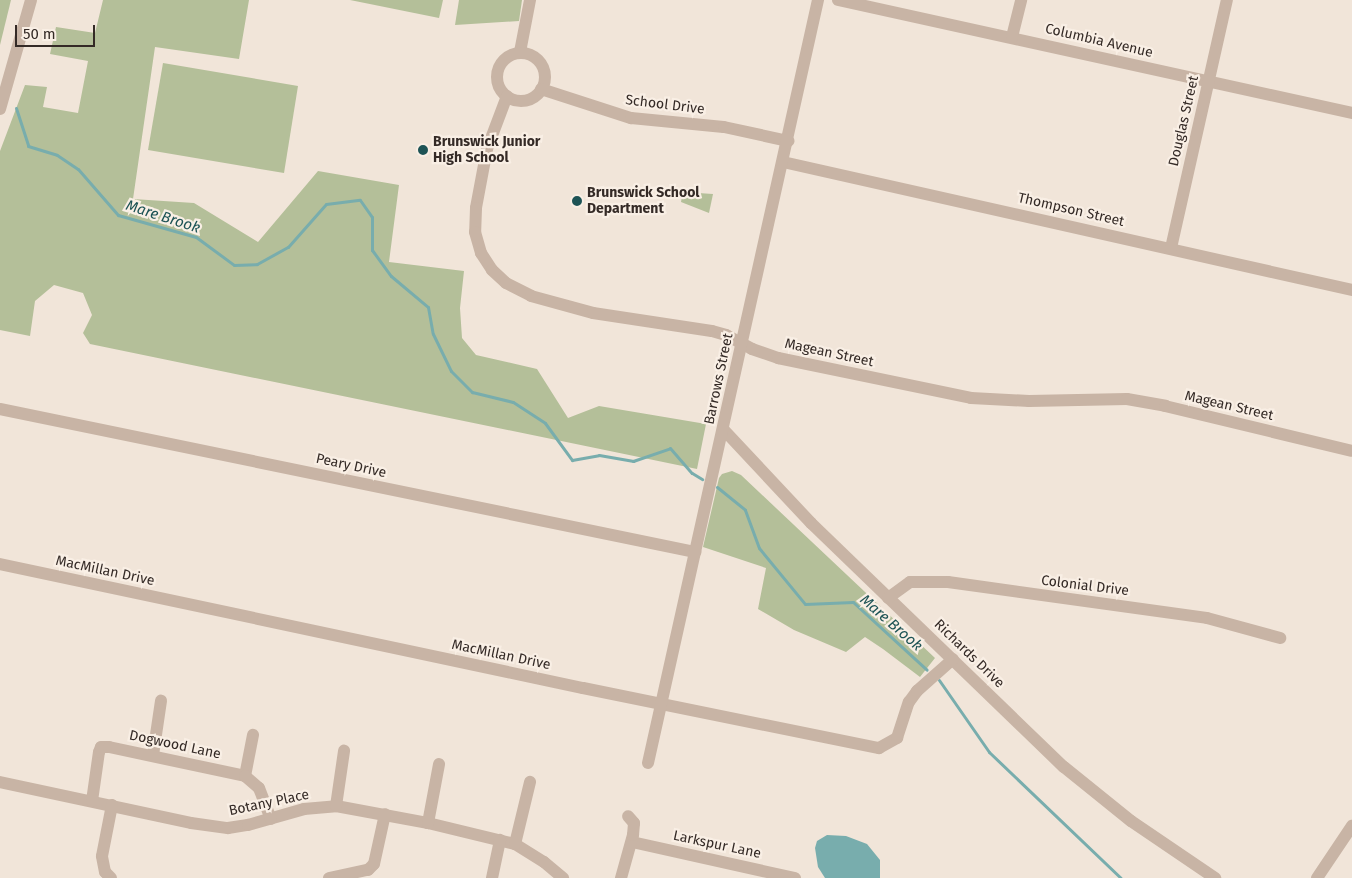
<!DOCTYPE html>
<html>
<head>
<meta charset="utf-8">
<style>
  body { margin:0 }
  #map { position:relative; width:1352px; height:878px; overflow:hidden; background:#f1e5d9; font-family:"Fira Sans",sans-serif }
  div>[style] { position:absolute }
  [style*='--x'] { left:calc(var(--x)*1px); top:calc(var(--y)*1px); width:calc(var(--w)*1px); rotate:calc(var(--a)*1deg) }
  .green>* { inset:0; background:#b4bf99 }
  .water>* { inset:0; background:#78adad }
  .stream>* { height:3px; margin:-1.5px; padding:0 1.5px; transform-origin:1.5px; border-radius:1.5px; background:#78adad }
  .minor>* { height:12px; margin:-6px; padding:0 6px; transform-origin:6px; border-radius:6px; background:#c8b4a5 }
  .minor>.ring { margin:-6px; padding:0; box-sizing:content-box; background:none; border:12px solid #c8b4a5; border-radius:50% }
  .dots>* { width:14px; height:14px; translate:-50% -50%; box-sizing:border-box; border:2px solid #f9efe5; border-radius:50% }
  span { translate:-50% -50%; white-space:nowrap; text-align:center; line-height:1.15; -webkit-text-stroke:4.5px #f9efe5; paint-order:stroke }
  .street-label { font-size:14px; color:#342a26 }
  .poi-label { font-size:14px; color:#342a26; font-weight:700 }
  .left { translate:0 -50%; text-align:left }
  .water-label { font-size:15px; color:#1d5355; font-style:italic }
  .scale { position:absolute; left:15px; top:25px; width:80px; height:22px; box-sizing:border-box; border:2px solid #342a26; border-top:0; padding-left:6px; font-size:15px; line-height:18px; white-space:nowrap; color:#342a26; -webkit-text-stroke:4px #f9efe5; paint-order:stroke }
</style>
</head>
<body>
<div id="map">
  <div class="green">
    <i style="clip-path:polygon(0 0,11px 0,0 45px)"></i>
    <i style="clip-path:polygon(103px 0,249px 0,239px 59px,155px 47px,133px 199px,194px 203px,258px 242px,318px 171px,399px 185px,389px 262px,464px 271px,460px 308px,462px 338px,476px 355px,537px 369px,568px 418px,599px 406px,706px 424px,697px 469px,90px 344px,83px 333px,92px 315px,83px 293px,54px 285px,35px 301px,30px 336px,0 330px,0 151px,25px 85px,47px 87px,43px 107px,78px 113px,88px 61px,50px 54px,56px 27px,95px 33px)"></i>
    <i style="clip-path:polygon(350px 0,443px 0,439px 18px)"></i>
    <i style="clip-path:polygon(459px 0,522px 0,519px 21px,455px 25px)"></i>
    <i style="clip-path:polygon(163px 63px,298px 86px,284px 173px,148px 150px)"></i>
    <i style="clip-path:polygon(683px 192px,713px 194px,709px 213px,681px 202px)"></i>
    <i style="clip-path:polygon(732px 471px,741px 475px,935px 658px,920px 677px,883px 649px,865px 637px,846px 652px,794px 630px,758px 609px,766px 568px,703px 547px,719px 478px,722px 474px)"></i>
  </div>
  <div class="water">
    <i style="clip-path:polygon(827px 835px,846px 836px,867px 844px,880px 860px,880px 878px,825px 878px,818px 867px,815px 848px,817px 841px)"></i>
  </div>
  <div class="stream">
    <i style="--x:16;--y:108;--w:40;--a:72"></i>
    <i style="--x:28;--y:146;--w:30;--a:17"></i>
    <i style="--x:57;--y:155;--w:25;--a:34"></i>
    <i style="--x:78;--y:169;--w:61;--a:49"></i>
    <i style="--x:118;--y:215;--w:81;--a:15.8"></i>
    <i style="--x:196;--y:237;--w:47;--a:36.4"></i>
    <i style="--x:234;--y:265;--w:23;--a:-2"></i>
    <i style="--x:257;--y:264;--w:35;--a:-29"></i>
    <i style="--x:288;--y:247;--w:57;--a:-48.5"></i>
    <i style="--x:326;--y:204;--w:34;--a:-7"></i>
    <i style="--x:360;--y:200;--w:21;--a:55"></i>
    <i style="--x:372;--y:217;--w:33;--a:90"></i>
    <i style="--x:372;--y:250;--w:32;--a:54"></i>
    <i style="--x:391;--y:276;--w:48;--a:40"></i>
    <i style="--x:428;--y:307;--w:27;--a:80"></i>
    <i style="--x:433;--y:334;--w:41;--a:64.1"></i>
    <i style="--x:451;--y:371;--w:30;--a:45"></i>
    <i style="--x:472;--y:392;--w:42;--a:13.7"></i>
    <i style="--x:513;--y:402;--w:38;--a:33"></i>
    <i style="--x:545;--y:423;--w:46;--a:53.9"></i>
    <i style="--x:572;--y:460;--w:27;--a:-10"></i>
    <i style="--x:599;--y:455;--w:35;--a:10"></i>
    <i style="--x:633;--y:461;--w:39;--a:-19"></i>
    <i style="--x:670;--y:448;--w:33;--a:49"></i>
    <i style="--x:692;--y:473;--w:12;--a:31"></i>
    <i style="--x:717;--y:487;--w:36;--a:39"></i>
    <i style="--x:745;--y:510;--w:40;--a:69.8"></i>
    <i style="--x:759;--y:548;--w:72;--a:50.6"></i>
    <i style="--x:805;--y:604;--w:48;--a:-2.4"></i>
    <i style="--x:853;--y:602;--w:100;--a:42.6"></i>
    <i style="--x:939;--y:680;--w:88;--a:55.2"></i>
    <i style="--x:989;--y:752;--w:182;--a:43.7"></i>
  </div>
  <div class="minor">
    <i style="--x:838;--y:0;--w:526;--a:12.4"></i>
    <i style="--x:1012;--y:37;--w:38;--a:-76"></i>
    <i style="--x:520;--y:52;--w:53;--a:-79.1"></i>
    <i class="ring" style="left:497px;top:53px;width:36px;height:36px"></i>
    <i style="--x:541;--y:89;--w:95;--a:17.9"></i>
    <i style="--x:631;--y:118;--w:93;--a:5.5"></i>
    <i style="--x:724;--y:127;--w:66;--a:12.3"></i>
    <i style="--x:507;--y:96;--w:57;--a:110.7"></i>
    <i style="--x:487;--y:149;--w:60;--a:100.6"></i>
    <i style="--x:476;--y:208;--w:24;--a:92"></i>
    <i style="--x:475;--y:232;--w:22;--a:74"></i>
    <i style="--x:481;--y:253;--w:20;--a:57"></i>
    <i style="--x:492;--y:270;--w:19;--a:43"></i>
    <i style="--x:506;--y:283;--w:28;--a:27"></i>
    <i style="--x:531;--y:296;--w:64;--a:15.3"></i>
    <i style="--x:593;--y:313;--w:120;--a:8.6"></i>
    <i style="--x:712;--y:331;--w:15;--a:16"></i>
    <i style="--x:726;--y:335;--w:30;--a:28"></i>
    <i style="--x:752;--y:349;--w:28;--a:19"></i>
    <i style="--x:778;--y:358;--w:197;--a:11.7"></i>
    <i style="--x:971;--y:398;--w:58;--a:3"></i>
    <i style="--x:1029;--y:401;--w:98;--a:-1.2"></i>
    <i style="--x:1127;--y:399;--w:39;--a:10"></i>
    <i style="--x:1165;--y:406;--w:192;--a:13.5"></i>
    <i style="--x:0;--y:109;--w:113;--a:-74.1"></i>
    <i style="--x:783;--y:162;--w:583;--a:12.68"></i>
    <i style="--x:1171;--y:248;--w:254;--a:-77.3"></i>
    <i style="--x:0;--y:409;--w:710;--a:11.63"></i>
    <i style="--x:723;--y:429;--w:129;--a:46.9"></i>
    <i style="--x:811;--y:523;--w:351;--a:44"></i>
    <i style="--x:1064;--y:767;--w:86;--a:38.9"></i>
    <i style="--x:1131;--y:821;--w:102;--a:34.2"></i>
    <i style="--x:0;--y:564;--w:596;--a:12.01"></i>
    <i style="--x:583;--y:688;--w:302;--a:11.5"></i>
    <i style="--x:879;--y:748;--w:21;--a:-29"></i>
    <i style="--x:897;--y:738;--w:38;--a:-72"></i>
    <i style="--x:909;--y:702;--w:14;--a:-54"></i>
    <i style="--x:917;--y:691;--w:48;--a:-41.6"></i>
    <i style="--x:888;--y:598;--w:27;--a:-36"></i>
    <i style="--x:910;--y:582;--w:38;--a:0"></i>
    <i style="--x:948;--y:582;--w:261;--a:7.9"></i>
    <i style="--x:1207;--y:618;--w:76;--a:15.3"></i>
    <i style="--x:153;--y:755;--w:55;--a:-81.6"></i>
    <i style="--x:648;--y:763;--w:782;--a:-77.44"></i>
    <i style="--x:245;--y:776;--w:42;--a:-79"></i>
    <i style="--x:0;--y:782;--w:195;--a:12.1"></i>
    <i style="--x:191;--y:823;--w:37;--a:8"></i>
    <i style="--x:228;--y:828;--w:20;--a:-9"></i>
    <i style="--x:248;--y:825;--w:58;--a:-15.9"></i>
    <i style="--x:304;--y:809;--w:32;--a:-5"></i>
    <i style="--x:336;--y:806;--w:94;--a:10.5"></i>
    <i style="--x:428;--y:823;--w:89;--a:13.6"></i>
    <i style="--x:515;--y:844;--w:34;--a:32"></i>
    <i style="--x:544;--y:862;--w:25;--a:40"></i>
    <i style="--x:92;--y:801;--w:49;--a:-81.9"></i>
    <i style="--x:99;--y:752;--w:5;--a:-68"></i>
    <i style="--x:101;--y:747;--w:8;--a:0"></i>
    <i style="--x:109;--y:747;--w:139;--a:12"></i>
    <i style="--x:245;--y:776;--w:18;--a:41"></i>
    <i style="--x:259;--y:788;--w:33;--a:69"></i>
    <i style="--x:336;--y:806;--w:56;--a:-81.7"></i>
    <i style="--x:428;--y:823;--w:60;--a:-79.4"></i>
    <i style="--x:632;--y:842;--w:167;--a:12.5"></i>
    <i style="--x:515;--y:844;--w:64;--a:-76.4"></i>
    <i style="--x:111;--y:878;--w:8;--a:-135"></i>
    <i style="--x:105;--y:872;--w:16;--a:-101"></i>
    <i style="--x:102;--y:856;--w:52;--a:-78.9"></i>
    <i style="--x:329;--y:878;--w:40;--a:-12"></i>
    <i style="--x:368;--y:870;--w:8;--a:-45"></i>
    <i style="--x:374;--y:864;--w:51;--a:-77.6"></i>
    <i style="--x:492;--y:878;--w:39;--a:-78"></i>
    <i style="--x:621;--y:878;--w:45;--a:-74.4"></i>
    <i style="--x:633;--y:835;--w:12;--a:-85"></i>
    <i style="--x:634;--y:823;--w:9;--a:-131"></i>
    <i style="--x:1317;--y:878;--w:63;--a:-56.1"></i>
  </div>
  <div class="dots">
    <i style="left:423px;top:150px;background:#1d5355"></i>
    <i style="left:577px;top:201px;background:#1d5355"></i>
  </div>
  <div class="street-label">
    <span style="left:1099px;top:41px;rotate:13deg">Columbia Avenue</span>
    <span style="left:665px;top:105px;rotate:7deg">School Drive</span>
    <span style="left:1184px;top:121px;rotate:-77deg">Douglas Street</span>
    <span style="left:1071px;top:210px;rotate:13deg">Thompson Street</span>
    <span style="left:829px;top:353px;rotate:12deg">Magean Street</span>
    <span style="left:719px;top:379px;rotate:-78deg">Barrows Street</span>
    <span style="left:1229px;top:406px;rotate:13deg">Magean Street</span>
    <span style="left:351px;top:466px;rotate:12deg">Peary Drive</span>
    <span style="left:105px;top:571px;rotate:12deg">MacMillan Drive</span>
    <span style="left:1085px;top:586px;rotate:7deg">Colonial Drive</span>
    <span style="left:969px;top:654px;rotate:44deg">Richards Drive</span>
    <span style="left:501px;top:655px;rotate:12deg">MacMillan Drive</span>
    <span style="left:175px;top:745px;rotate:12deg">Dogwood Lane</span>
    <span style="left:269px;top:803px;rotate:-12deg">Botany Place</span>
    <span style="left:717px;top:845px;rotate:12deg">Larkspur Lane</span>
  </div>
  <div class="poi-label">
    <span class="left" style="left:433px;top:150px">Brunswick Junior<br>High School</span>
    <span class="left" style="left:587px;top:201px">Brunswick School<br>Department</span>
  </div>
  <div class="water-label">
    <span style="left:163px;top:217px;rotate:18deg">Mare Brook</span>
    <span style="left:891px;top:623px;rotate:41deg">Mare Brook</span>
  </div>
  <div class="scale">50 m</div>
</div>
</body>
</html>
